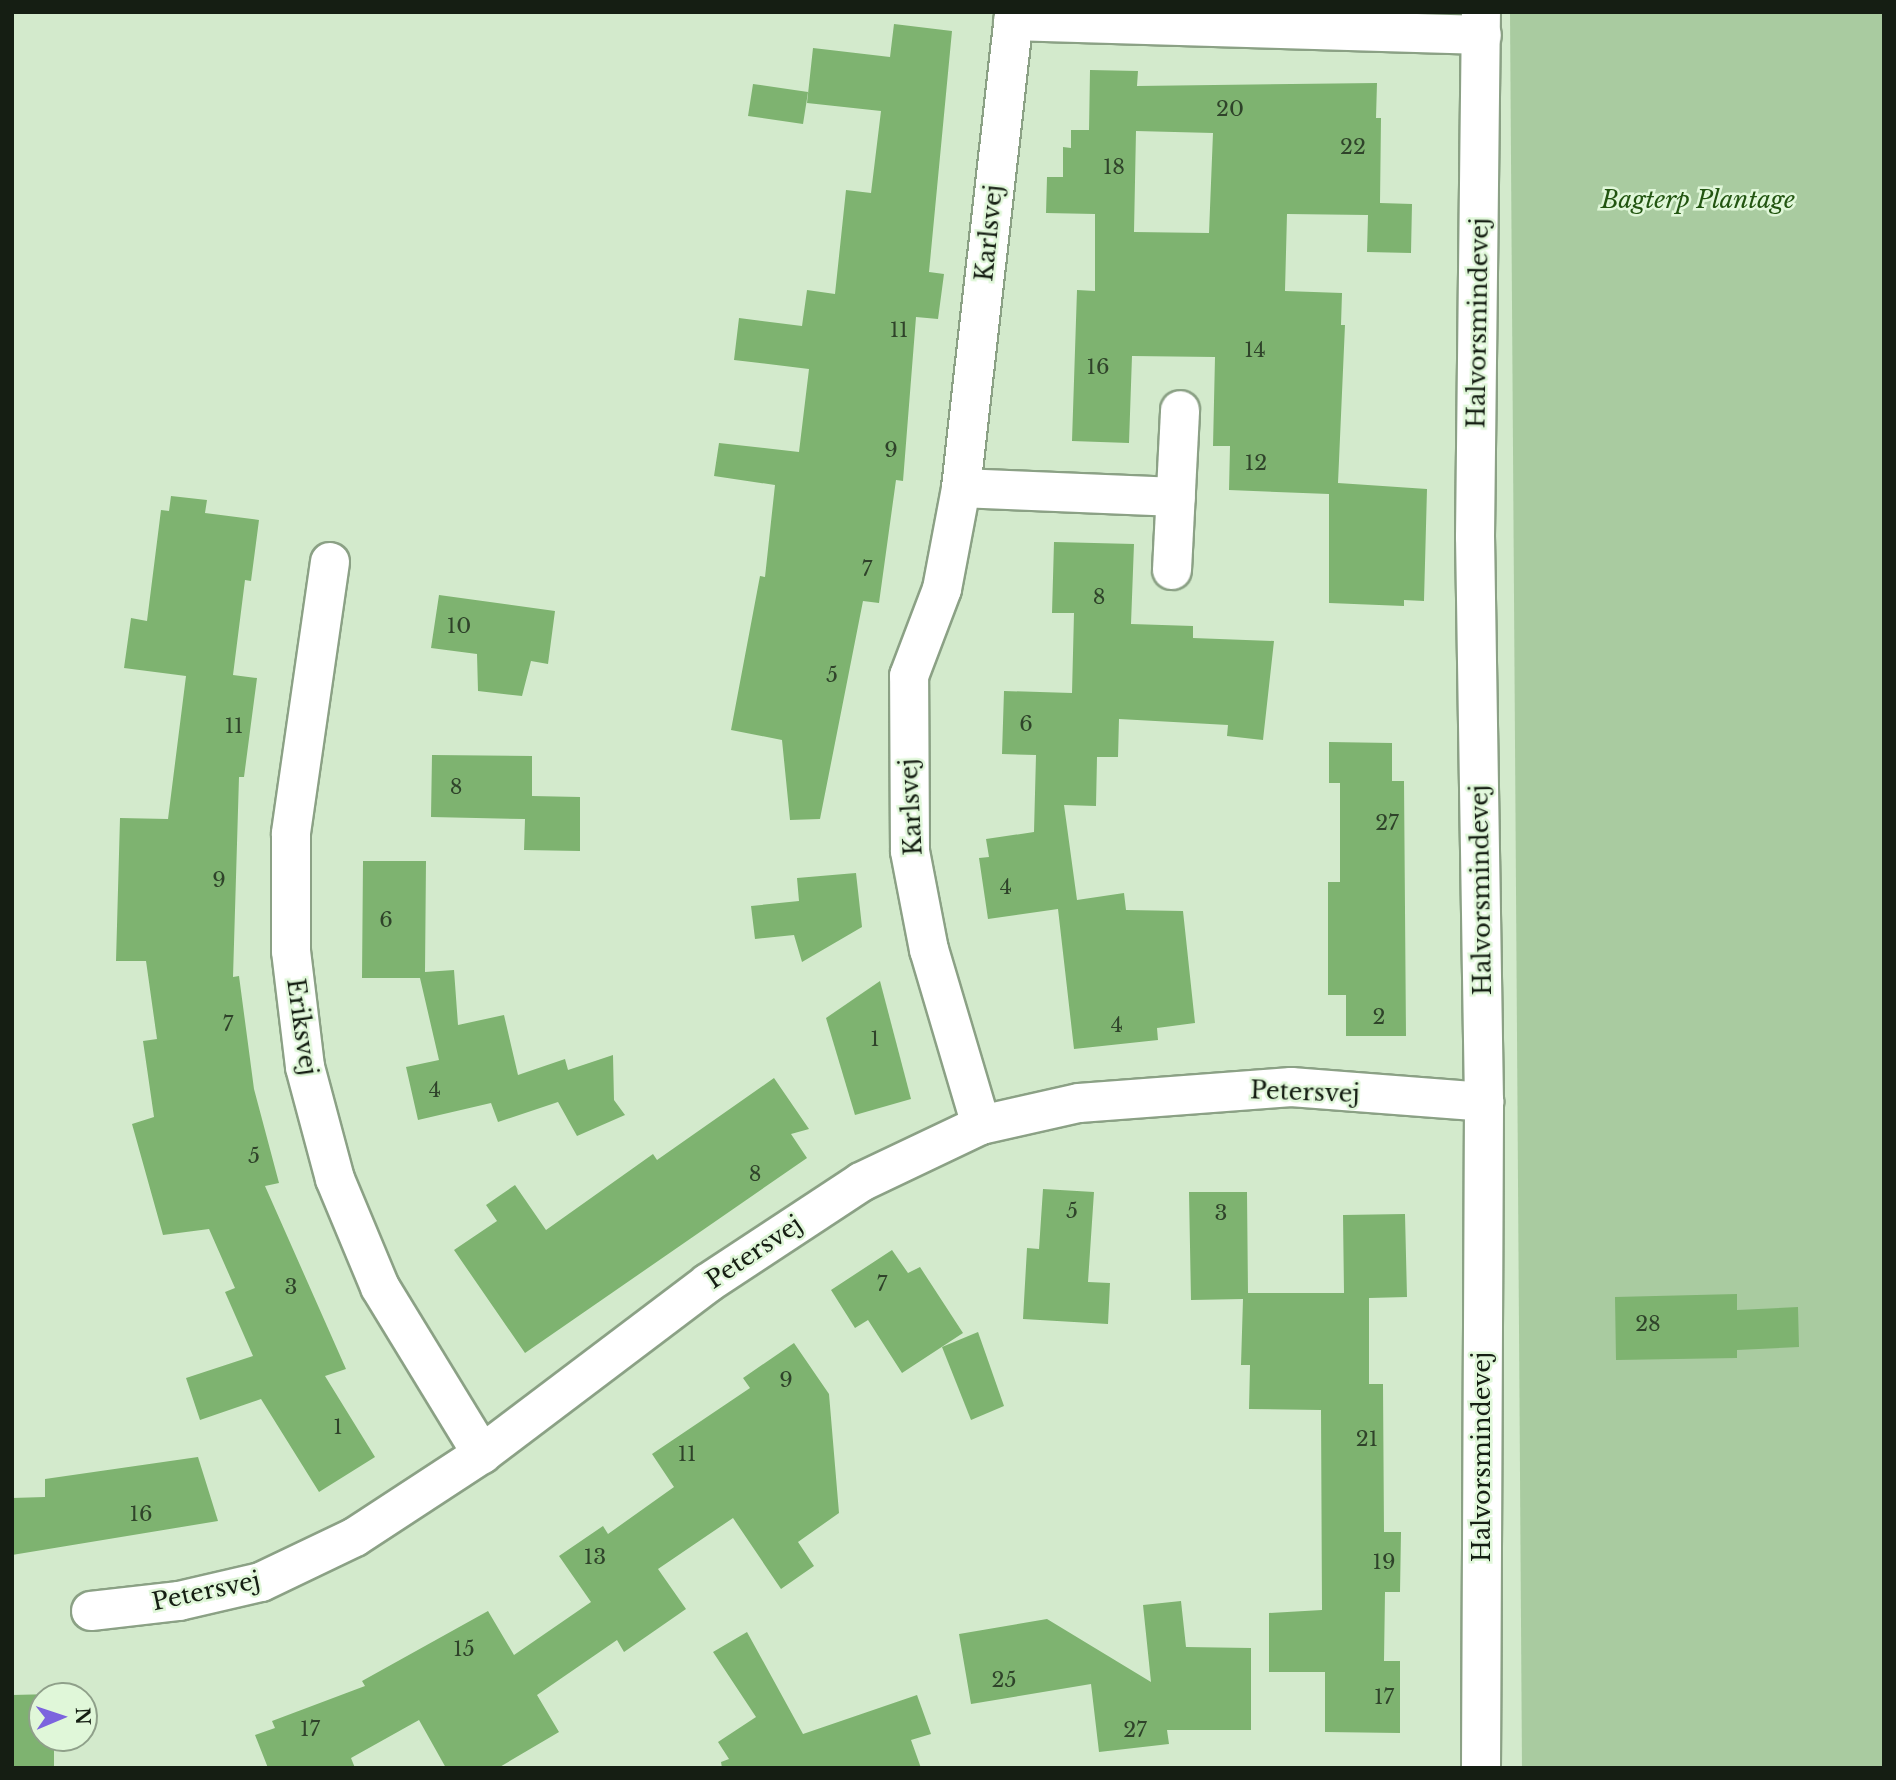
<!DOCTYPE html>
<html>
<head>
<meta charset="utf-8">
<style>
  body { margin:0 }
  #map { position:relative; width:1896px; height:1780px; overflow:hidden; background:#d3eacc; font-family:"Libre Baskerville",serif }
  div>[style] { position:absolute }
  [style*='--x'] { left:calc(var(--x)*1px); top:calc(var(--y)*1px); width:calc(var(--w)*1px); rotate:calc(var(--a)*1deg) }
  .green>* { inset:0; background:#a9cba0 }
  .building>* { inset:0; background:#7eb370 }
  .roads { filter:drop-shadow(2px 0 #8ba185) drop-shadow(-2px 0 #8ba185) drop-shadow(0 2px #8ba185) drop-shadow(0 -2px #8ba185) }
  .minor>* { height:38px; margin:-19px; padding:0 19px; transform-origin:19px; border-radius:19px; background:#fff }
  span { translate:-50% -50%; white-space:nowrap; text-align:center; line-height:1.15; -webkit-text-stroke:5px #e0f7d9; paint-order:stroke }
  .number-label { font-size:21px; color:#2f432a }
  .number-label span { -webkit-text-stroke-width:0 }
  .park-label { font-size:24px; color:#251; font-style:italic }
  .street-label { font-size:24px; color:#151e13 }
  .frame { position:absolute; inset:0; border:14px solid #151e13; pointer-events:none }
  .north { position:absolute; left:28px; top:1682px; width:70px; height:70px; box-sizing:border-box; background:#e0f7d9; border:2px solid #8fa08a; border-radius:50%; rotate:88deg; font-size:19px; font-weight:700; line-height:28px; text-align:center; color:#151e13 }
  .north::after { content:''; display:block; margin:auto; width:24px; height:32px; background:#7c63de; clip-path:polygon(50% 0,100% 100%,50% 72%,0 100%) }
</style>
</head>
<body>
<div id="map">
  <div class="green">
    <i style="clip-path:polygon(1510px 12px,1884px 12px,1884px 1768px,1522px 1768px)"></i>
  </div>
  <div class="building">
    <i style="clip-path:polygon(894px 24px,952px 31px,929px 272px,944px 274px,938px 319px,916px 317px,903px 481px,896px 480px,879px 603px,863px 601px,820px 819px,790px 820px,782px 740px,731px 730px,760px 576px,765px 577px,775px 485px,714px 476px,719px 443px,799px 452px,809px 369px,734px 360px,739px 318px,802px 326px,807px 290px,835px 294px,846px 190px,871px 193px,881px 111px,807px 103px,813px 48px,890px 57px)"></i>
    <i style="clip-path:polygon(evenodd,1090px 70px,1138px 71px,1137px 86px,1377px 83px,1376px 118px,1381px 118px,1380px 203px,1412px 204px,1411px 253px,1367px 252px,1368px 215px,1287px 214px,1285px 291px,1342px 293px,1341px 325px,1345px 325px,1338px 483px,1427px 489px,1424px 601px,1404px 600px,1404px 606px,1329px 603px,1329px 494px,1229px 490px,1230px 446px,1213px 446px,1215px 357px,1132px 356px,1129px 443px,1072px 441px,1077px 290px,1095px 291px,1095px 214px,1046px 213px,1047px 177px,1063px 177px,1063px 147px,1071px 148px,1071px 130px,1089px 130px,1090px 70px,1136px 131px,1213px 133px,1209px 233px,1134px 232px,1136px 131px)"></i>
    <i style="clip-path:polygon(753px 84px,808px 92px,803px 124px,748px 116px)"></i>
    <i style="clip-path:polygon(171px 496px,207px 500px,205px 513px,259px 520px,251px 581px,245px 580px,233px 675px,257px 678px,244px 777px,239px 777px,233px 977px,239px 976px,254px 1089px,279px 1183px,265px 1186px,346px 1369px,325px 1376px,375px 1457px,319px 1492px,261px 1399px,200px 1420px,186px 1378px,253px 1356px,225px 1292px,235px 1288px,209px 1229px,163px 1235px,132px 1124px,154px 1117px,143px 1041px,157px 1039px,146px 961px,116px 961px,120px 818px,168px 819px,186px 676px,124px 668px,131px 618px,147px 621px,161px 510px,169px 511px)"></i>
    <i style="clip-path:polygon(1054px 542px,1134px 544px,1131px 624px,1193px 626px,1193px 638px,1274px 641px,1263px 740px,1227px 736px,1228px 725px,1119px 719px,1118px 757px,1097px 757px,1096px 806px,1064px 805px,1077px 900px,1124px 893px,1126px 910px,1183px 911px,1195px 1023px,1157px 1028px,1158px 1040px,1074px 1049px,1058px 909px,988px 919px,979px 858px,989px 857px,986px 839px,1034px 832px,1036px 755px,1002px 754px,1004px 691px,1072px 693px,1074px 613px,1052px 613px)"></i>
    <i style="clip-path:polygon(439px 595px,555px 611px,548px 664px,531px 661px,522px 696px,478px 691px,477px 654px,431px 648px)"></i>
    <i style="clip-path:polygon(1329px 742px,1392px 743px,1392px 781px,1404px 781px,1406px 1036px,1346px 1036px,1346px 995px,1328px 995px,1328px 882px,1340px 882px,1340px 783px,1329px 783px)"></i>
    <i style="clip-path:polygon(432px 755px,532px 756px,532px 796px,580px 797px,580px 851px,524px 850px,525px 819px,431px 817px)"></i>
    <i style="clip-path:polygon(363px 861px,426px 861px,425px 972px,454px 970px,458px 1025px,504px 1015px,518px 1075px,565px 1059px,568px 1070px,613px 1055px,614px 1100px,625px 1115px,577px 1136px,558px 1102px,498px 1122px,491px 1103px,418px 1120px,406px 1067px,439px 1060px,420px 978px,362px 978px)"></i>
    <i style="clip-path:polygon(856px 873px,862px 927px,802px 962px,794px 935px,755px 939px,751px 906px,799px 901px,797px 878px)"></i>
    <i style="clip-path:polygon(880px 981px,911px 1099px,855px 1115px,826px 1018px)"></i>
    <i style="clip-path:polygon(774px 1078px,809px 1129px,791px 1134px,807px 1158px,525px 1353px,454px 1250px,497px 1221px,486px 1205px,515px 1185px,546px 1230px,653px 1154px,657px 1160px)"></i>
    <i style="clip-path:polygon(1043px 1189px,1094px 1192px,1088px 1282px,1110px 1283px,1108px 1324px,1023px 1319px,1027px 1248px,1039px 1249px)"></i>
    <i style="clip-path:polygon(1189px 1192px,1247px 1192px,1248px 1293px,1344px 1293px,1343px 1215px,1405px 1214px,1407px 1297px,1369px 1298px,1369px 1384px,1383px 1384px,1384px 1532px,1401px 1532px,1400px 1592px,1385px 1592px,1384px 1661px,1400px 1661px,1400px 1733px,1325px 1732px,1325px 1672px,1269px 1672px,1269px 1613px,1322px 1610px,1321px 1410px,1249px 1409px,1250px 1365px,1241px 1365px,1243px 1299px,1191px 1300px)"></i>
    <i style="clip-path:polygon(892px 1250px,908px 1273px,920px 1267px,963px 1333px,902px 1373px,868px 1320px,855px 1328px,831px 1290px)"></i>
    <i style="clip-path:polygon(1737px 1294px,1737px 1310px,1798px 1307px,1799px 1347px,1737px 1350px,1737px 1358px,1616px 1360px,1615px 1297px)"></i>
    <i style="clip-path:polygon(978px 1332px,1004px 1406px,971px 1420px,942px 1347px)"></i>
    <i style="clip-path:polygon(794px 1343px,829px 1394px,839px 1513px,798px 1542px,814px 1566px,781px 1589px,733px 1518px,658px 1569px,686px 1609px,624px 1652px,617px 1640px,537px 1695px,559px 1732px,498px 1768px,446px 1768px,419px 1720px,351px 1758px,355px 1768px,268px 1768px,255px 1735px,275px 1728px,272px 1721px,365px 1686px,362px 1681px,488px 1611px,514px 1655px,591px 1602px,559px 1556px,603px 1526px,608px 1534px,674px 1487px,652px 1454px,750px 1388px,743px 1378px)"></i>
    <i style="clip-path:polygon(198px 1457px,218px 1521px,12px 1555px,12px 1498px,45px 1497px,45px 1479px)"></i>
    <i style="clip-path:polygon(1181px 1601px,1186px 1647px,1251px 1648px,1251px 1730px,1167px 1730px,1169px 1744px,1099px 1752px,1091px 1684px,971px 1704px,959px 1634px,1047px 1619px,1151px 1682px,1143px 1605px)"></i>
    <i style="clip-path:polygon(747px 1632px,803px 1734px,917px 1695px,931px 1734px,911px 1740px,921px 1768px,722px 1768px,721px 1762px,729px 1759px,718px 1742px,756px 1717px,713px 1652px)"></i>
    <i style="clip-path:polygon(53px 1694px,42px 1696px,42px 1738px,54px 1738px,54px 1768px,12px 1768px,12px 1695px)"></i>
  </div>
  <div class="roads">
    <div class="minor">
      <i style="--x:1013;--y:21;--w:469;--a:1.7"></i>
      <i style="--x:961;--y:488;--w:215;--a:2.4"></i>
      <i style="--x:330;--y:562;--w:275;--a:98.2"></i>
      <i style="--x:291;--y:834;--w:117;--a:90"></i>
      <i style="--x:291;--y:951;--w:117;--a:83.1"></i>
      <i style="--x:305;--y:1067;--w:116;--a:75"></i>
      <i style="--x:335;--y:1179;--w:117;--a:67.4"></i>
      <i style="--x:380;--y:1287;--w:196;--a:58.6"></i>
      <i style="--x:1172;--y:570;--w:160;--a:-87.1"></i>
      <i style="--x:981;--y:1125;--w:183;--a:-106.5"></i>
      <i style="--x:929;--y:950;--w:101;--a:-100.9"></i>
      <i style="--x:910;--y:851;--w:175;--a:-90.3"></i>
      <i style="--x:909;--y:676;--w:93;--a:-69.2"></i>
      <i style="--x:942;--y:589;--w:103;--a:-79.3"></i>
      <i style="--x:961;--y:488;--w:479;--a:-83.6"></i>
      <i style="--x:91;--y:1611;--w:89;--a:-6.5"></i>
      <i style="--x:179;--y:1601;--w:84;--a:-13"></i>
      <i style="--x:261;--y:1582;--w:104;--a:-25.6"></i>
      <i style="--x:355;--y:1537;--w:152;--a:-33.2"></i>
      <i style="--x:482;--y:1454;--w:283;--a:-37.1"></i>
      <i style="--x:708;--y:1283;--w:183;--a:-33.4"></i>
      <i style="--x:861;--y:1182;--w:133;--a:-25.4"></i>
      <i style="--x:981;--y:1125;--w:100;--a:-12.7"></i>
      <i style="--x:1079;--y:1103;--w:213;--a:-4.3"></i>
      <i style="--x:1291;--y:1087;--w:194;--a:4.4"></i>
      <i style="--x:1481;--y:1768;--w:666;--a:-89.74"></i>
      <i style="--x:1484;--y:1102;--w:565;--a:-90.91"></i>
      <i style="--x:1475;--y:537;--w:525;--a:-89.35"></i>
    </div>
  </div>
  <div class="number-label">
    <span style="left:1230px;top:109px">20</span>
    <span style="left:1353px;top:147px">22</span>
    <span style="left:1114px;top:167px">18</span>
    <span style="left:899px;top:330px">11</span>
    <span style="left:1255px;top:350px">14</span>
    <span style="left:1098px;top:367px">16</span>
    <span style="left:891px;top:450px">9</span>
    <span style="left:1256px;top:463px">12</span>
    <span style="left:867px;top:569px">7</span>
    <span style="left:1099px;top:597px">8</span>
    <span style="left:459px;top:626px">10</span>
    <span style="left:832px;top:675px">5</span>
    <span style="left:1026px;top:724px">6</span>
    <span style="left:234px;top:726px">11</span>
    <span style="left:456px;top:787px">8</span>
    <span style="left:1387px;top:823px">27</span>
    <span style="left:219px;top:880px">9</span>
    <span style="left:1006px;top:887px">4</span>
    <span style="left:386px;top:920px">6</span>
    <span style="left:1379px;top:1017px">2</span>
    <span style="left:228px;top:1024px">7</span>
    <span style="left:1117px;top:1025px">4</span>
    <span style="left:875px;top:1039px">1</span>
    <span style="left:435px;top:1090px">4</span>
    <span style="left:254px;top:1156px">5</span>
    <span style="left:755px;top:1174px">8</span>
    <span style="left:1072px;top:1211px">5</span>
    <span style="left:1221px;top:1213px">3</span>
    <span style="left:882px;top:1284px">7</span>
    <span style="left:291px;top:1287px">3</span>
    <span style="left:1648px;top:1324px">28</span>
    <span style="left:786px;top:1380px">9</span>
    <span style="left:338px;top:1427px">1</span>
    <span style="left:1367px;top:1439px">21</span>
    <span style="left:687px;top:1454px">11</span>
    <span style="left:141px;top:1514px">16</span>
    <span style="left:595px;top:1557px">13</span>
    <span style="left:1384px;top:1562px">19</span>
    <span style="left:464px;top:1649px">15</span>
    <span style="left:1004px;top:1680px">25</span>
    <span style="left:1384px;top:1697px">17</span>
    <span style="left:310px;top:1729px">17</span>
    <span style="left:1135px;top:1730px">27</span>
  </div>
  <div class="park-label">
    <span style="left:1698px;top:200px">Bagterp Plantage</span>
  </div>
  <div class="street-label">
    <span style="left:989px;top:233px;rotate:-84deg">Karlsvej</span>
    <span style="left:1478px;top:323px;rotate:-89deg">Halvorsmindevej</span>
    <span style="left:911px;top:807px;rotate:-93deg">Karlsvej</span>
    <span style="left:1481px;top:890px;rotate:-91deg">Halvorsmindevej</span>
    <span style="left:302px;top:1027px;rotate:82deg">Eriksvej</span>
    <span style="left:1305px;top:1092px;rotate:2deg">Petersvej</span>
    <span style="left:754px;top:1252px;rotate:-34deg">Petersvej</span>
    <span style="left:1482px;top:1457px;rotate:-90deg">Halvorsmindevej</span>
    <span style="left:206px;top:1591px;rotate:-12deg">Petersvej</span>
  </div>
  <div class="frame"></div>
  <div class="north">N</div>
</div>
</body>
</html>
